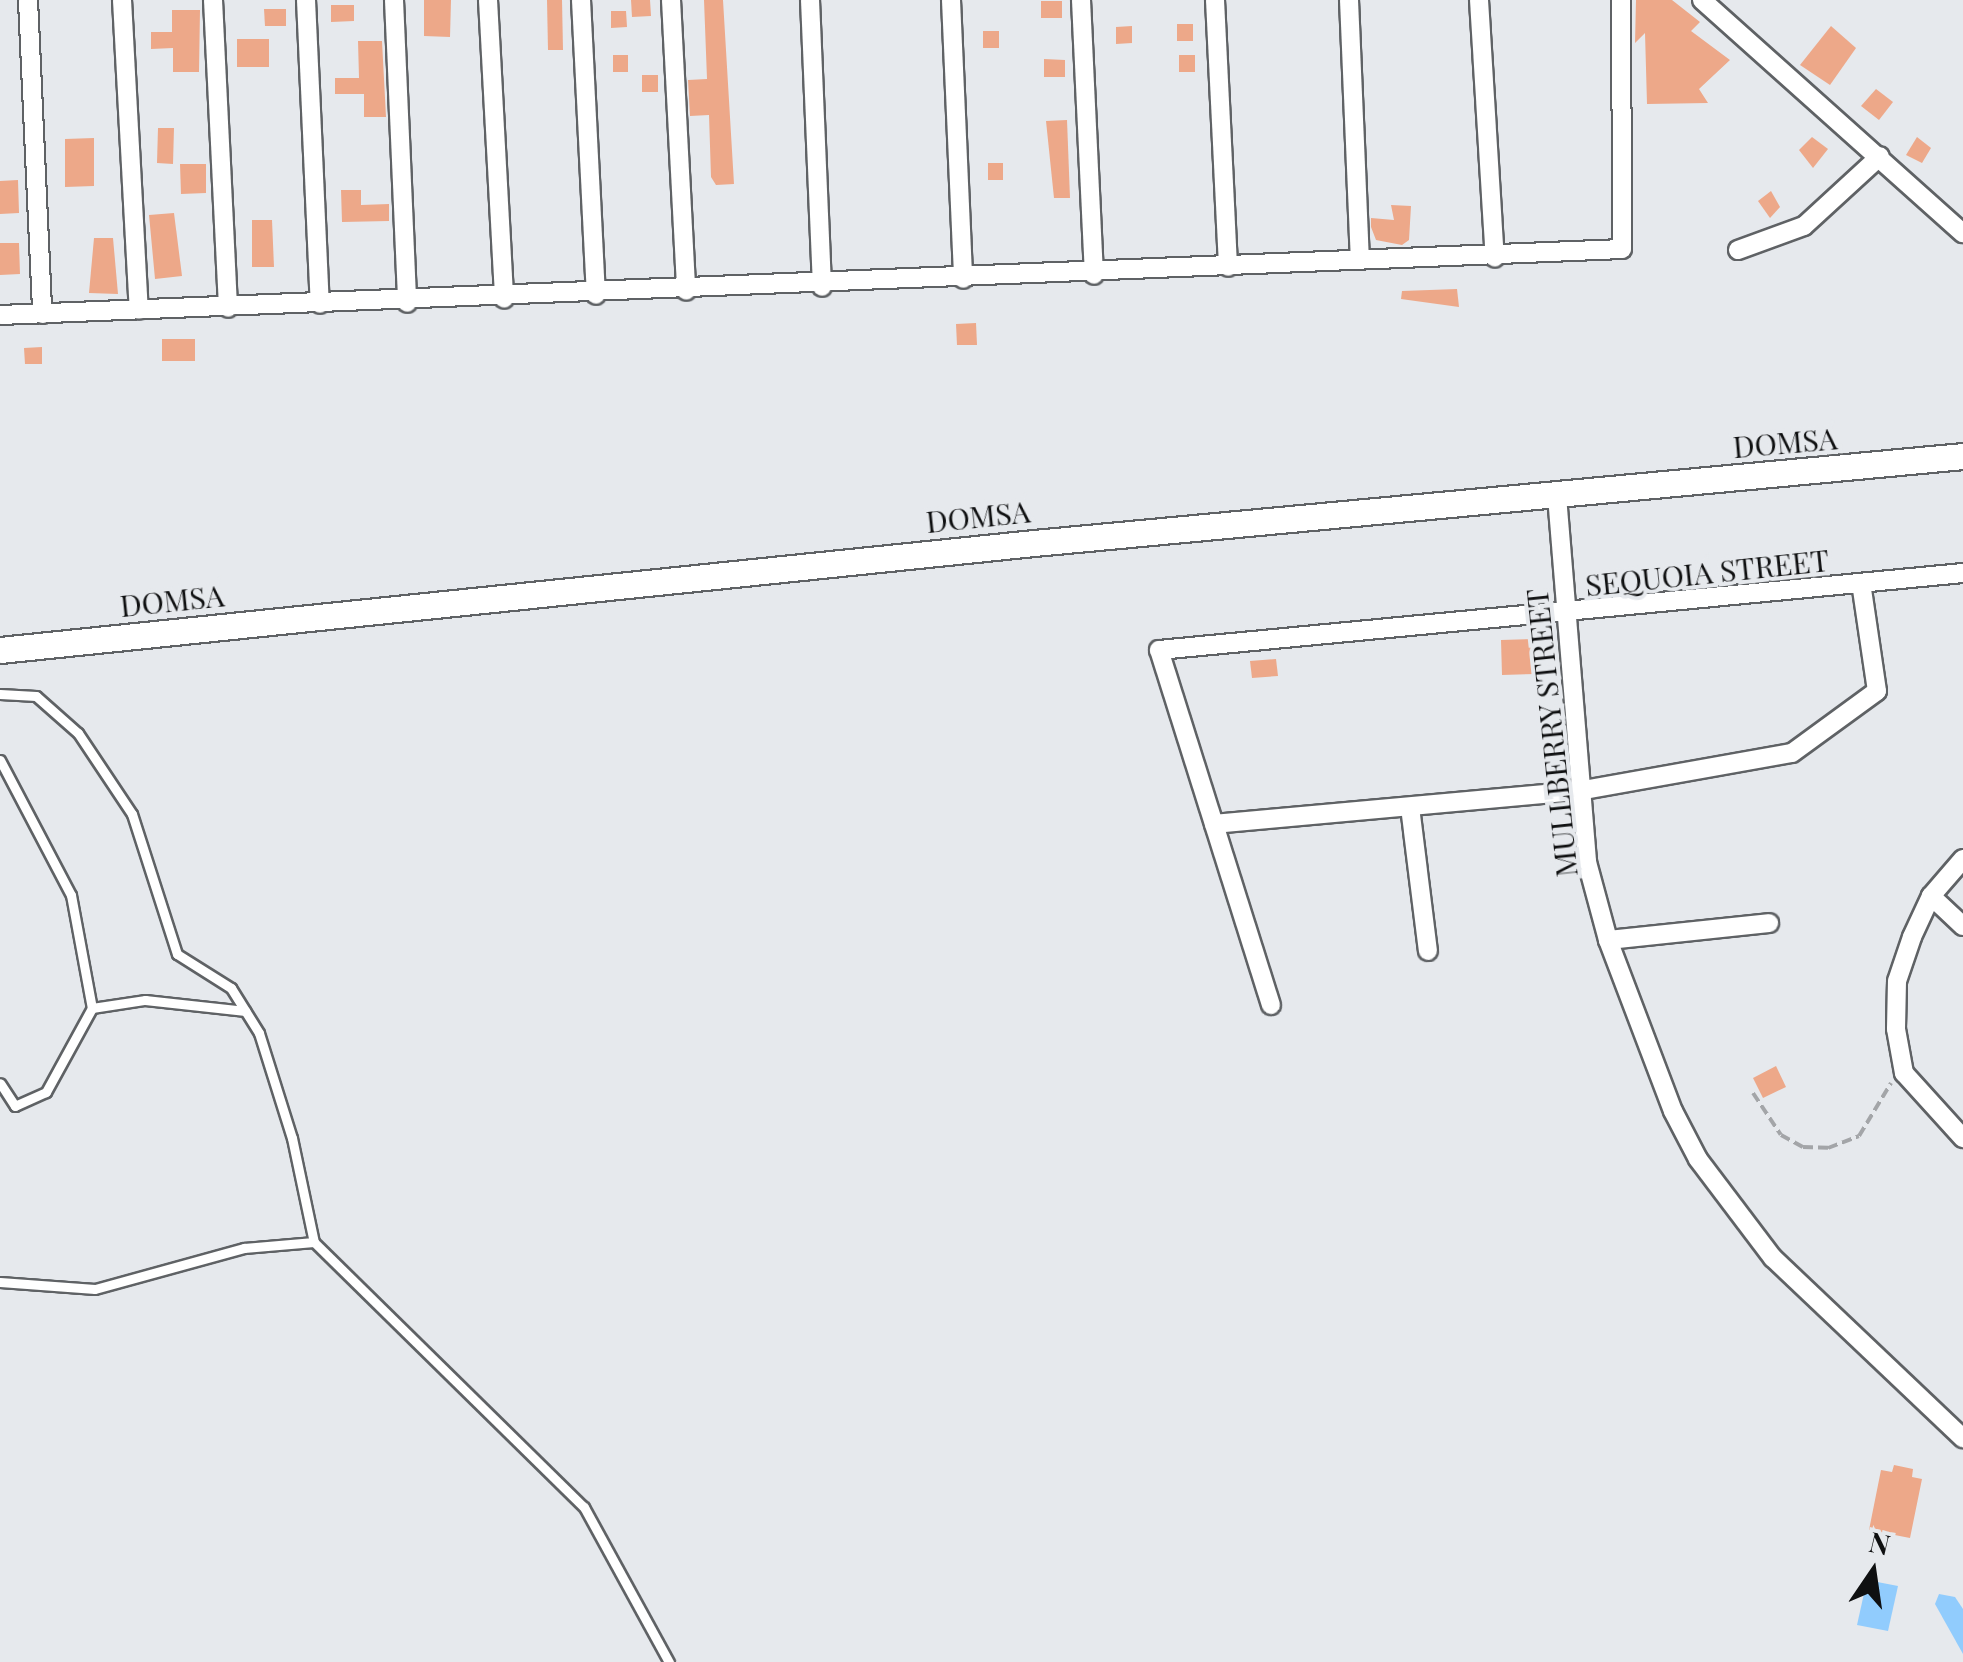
<!DOCTYPE html>
<html>
<head>
<meta charset="utf-8">
<style>
  body { margin:0 }
  #map { position:relative; width:1963px; height:1662px; overflow:hidden; background:#e6e9ed; font-family:"Playfair Display",serif }
  div>[style] { position:absolute }
  [style*='--x'] { left:calc(var(--x)*1px); top:calc(var(--y)*1px); width:calc(var(--w)*1px); rotate:calc(var(--a)*1deg) }
  .water>* { inset:0; background:#91ccfd }
  .building>* { inset:0; background:#eda889 }
  .path>* { height:4px; margin-top:-2px; transform-origin:0; background:repeating-linear-gradient(90deg,#a3a5a8 0 10px,transparent 0 15px) }
  .roads { filter:drop-shadow(2px 0 #5f6265) drop-shadow(-2px 0 #5f6265) drop-shadow(0 2px #5f6265) drop-shadow(0 -2px #5f6265) }
  .lane>* { height:9px; margin:-4.5px; padding:0 4.5px; transform-origin:4.5px; border-radius:4.5px; background:#fff }
  .street>* { height:18px; margin:-9px; padding:0 9px; transform-origin:9px; border-radius:9px; background:#fff }
  .secondary>* { height:25px; margin:-12.5px; padding:0 12.5px; transform-origin:12.5px; border-radius:12.5px; background:#fff }
  span { translate:-50% -50%; white-space:nowrap; text-align:center; line-height:1.15; -webkit-text-stroke:8px #e6e9ed; paint-order:stroke }
  .street-label { font-size:30px; color:#0f1011 }
  .north { position:absolute; left:1823px; top:1522px; width:100px; height:100px; -webkit-text-stroke:8px #e6e9ed; paint-order:stroke; rotate:13deg; font-size:28px; font-weight:700; line-height:40px; text-align:center; color:#0f1011 }
  .north::after { content:''; display:block; margin:auto; width:35px; height:45px; background:#0f1011; clip-path:polygon(50% 0,100% 100%,50% 72%,0 100%) }
</style>
</head>
<body>
<div id="map">
  <div class="water">
    <i style="clip-path:polygon(1867px 1580px,1898px 1586px,1888px 1631px,1857px 1625px)"></i>
    <i style="clip-path:polygon(1939px 1594px,1955px 1597px,1963px 1609px,1963px 1654px,1935px 1604px)"></i>
  </div>
  <div class="building">
    <i style="clip-path:polygon(424px 0,451px 0,450px 37px,424px 36px)"></i>
    <i style="clip-path:polygon(547px 0,562px 0,563px 50px,548px 50px)"></i>
    <i style="clip-path:polygon(631px 0,650px 0,651px 16px,632px 17px)"></i>
    <i style="clip-path:polygon(704px 0,723px 0,734px 184px,716px 185px,711px 177px,709px 115px,690px 116px,688px 80px,707px 79px)"></i>
    <i style="clip-path:polygon(1636px 0,1672px 0,1700px 22px,1691px 31px,1730px 60px,1699px 89px,1708px 103px,1647px 104px,1645px 33px,1635px 43px)"></i>
    <i style="clip-path:polygon(1041px 1px,1062px 1px,1062px 18px,1041px 18px)"></i>
    <i style="clip-path:polygon(331px 5px,354px 5px,354px 21px,331px 22px)"></i>
    <i style="clip-path:polygon(264px 9px,286px 9px,286px 26px,265px 26px)"></i>
    <i style="clip-path:polygon(172px 10px,200px 10px,199px 72px,173px 72px,173px 48px,151px 49px,151px 32px,172px 32px)"></i>
    <i style="clip-path:polygon(611px 11px,626px 11px,627px 27px,611px 28px)"></i>
    <i style="clip-path:polygon(1177px 24px,1193px 24px,1193px 41px,1177px 41px)"></i>
    <i style="clip-path:polygon(1132px 26px,1132px 43px,1116px 44px,1116px 27px)"></i>
    <i style="clip-path:polygon(1831px 26px,1856px 48px,1830px 85px,1800px 65px)"></i>
    <i style="clip-path:polygon(983px 31px,999px 31px,999px 48px,983px 48px)"></i>
    <i style="clip-path:polygon(237px 39px,269px 39px,269px 67px,237px 67px)"></i>
    <i style="clip-path:polygon(358px 41px,382px 41px,386px 117px,364px 117px,364px 94px,335px 94px,335px 78px,359px 78px)"></i>
    <i style="clip-path:polygon(613px 55px,628px 55px,628px 72px,613px 72px)"></i>
    <i style="clip-path:polygon(1179px 55px,1195px 55px,1195px 72px,1179px 72px)"></i>
    <i style="clip-path:polygon(1044px 59px,1065px 60px,1065px 77px,1044px 77px)"></i>
    <i style="clip-path:polygon(642px 75px,658px 75px,658px 92px,642px 92px)"></i>
    <i style="clip-path:polygon(1876px 89px,1893px 102px,1879px 120px,1861px 106px)"></i>
    <i style="clip-path:polygon(1067px 120px,1070px 198px,1054px 198px,1046px 121px)"></i>
    <i style="clip-path:polygon(158px 128px,174px 128px,173px 164px,157px 163px)"></i>
    <i style="clip-path:polygon(1812px 137px,1828px 149px,1813px 168px,1799px 150px)"></i>
    <i style="clip-path:polygon(1917px 137px,1931px 148px,1922px 163px,1906px 155px)"></i>
    <i style="clip-path:polygon(94px 138px,94px 186px,65px 187px,65px 139px)"></i>
    <i style="clip-path:polygon(988px 163px,1003px 163px,1003px 180px,988px 180px)"></i>
    <i style="clip-path:polygon(180px 164px,206px 164px,206px 193px,181px 194px)"></i>
    <i style="clip-path:polygon(18px 180px,19px 213px,0 214px,0 181px)"></i>
    <i style="clip-path:polygon(341px 190px,361px 190px,361px 205px,389px 204px,389px 221px,342px 222px)"></i>
    <i style="clip-path:polygon(1771px 191px,1780px 207px,1770px 218px,1758px 201px)"></i>
    <i style="clip-path:polygon(1391px 205px,1411px 206px,1409px 240px,1402px 245px,1376px 240px,1371px 227px,1371px 218px,1394px 220px)"></i>
    <i style="clip-path:polygon(174px 213px,182px 276px,155px 279px,149px 215px)"></i>
    <i style="clip-path:polygon(252px 220px,272px 220px,274px 267px,252px 267px)"></i>
    <i style="clip-path:polygon(94px 238px,113px 238px,118px 294px,89px 293px)"></i>
    <i style="clip-path:polygon(0 243px,19px 243px,20px 274px,0 275px)"></i>
    <i style="clip-path:polygon(1457px 289px,1459px 307px,1401px 299px,1402px 291px)"></i>
    <i style="clip-path:polygon(976px 323px,977px 345px,957px 345px,956px 324px)"></i>
    <i style="clip-path:polygon(162px 339px,195px 339px,195px 361px,162px 361px)"></i>
    <i style="clip-path:polygon(42px 347px,42px 364px,25px 364px,24px 348px)"></i>
    <i style="clip-path:polygon(1536px 639px,1537px 674px,1502px 675px,1501px 640px)"></i>
    <i style="clip-path:polygon(1276px 659px,1278px 676px,1252px 678px,1250px 661px)"></i>
    <i style="clip-path:polygon(1776px 1066px,1786px 1087px,1763px 1098px,1753px 1078px)"></i>
    <i style="clip-path:polygon(1894px 1465px,1913px 1469px,1912px 1477px,1922px 1479px,1910px 1538px,1869px 1530px,1881px 1470px,1892px 1472px)"></i>
  </div>
  <div class="path">
    <i style="--x:1753;--y:1093;--w:50;--a:56.3"></i>
    <i style="--x:1781;--y:1135;--w:25;--a:29"></i>
    <i style="--x:1803;--y:1147;--w:25;--a:2"></i>
    <i style="--x:1828;--y:1148;--w:33;--a:-21"></i>
    <i style="--x:1859;--y:1136;--w:62;--a:-58.9"></i>
  </div>
  <div class="roads">
    <div class="lane">
      <i style="--x:0;--y:694;--w:36;--a:3"></i>
      <i style="--x:36;--y:696;--w:56;--a:41.4"></i>
      <i style="--x:78;--y:733;--w:97;--a:56.3"></i>
      <i style="--x:132;--y:814;--w:147;--a:72.2"></i>
      <i style="--x:177;--y:954;--w:64;--a:32.2"></i>
      <i style="--x:231;--y:988;--w:53;--a:58.1"></i>
      <i style="--x:259;--y:1033;--w:110;--a:72.6"></i>
      <i style="--x:292;--y:1138;--w:106;--a:78.1"></i>
      <i style="--x:314;--y:1242;--w:378;--a:44.5"></i>
      <i style="--x:584;--y:1507;--w:177;--a:61.3"></i>
      <i style="--x:0;--y:760;--w:153;--a:62.3"></i>
      <i style="--x:71;--y:895;--w:115;--a:79.5"></i>
      <i style="--x:92;--y:1008;--w:96;--a:118.7"></i>
      <i style="--x:46;--y:1092;--w:34;--a:156"></i>
      <i style="--x:15;--y:1106;--w:27;--a:-123"></i>
      <i style="--x:92;--y:1008;--w:54;--a:-8.6"></i>
      <i style="--x:145;--y:1000;--w:101;--a:6.3"></i>
      <i style="--x:0;--y:1282;--w:95;--a:4.2"></i>
      <i style="--x:95;--y:1289;--w:155;--a:-15.4"></i>
      <i style="--x:244;--y:1248;--w:70;--a:-4.9"></i>
    </div>
    <div class="street">
      <i style="--x:28;--y:0;--w:314;--a:87.4"></i>
      <i style="--x:122;--y:0;--w:310;--a:86.9"></i>
      <i style="--x:213;--y:0;--w:308;--a:87.2"></i>
      <i style="--x:306;--y:0;--w:304;--a:87.4"></i>
      <i style="--x:394;--y:0;--w:303;--a:87.5"></i>
      <i style="--x:488;--y:0;--w:299;--a:86.9"></i>
      <i style="--x:581;--y:0;--w:295;--a:87.1"></i>
      <i style="--x:671;--y:0;--w:291;--a:87"></i>
      <i style="--x:810;--y:0;--w:287;--a:87.6"></i>
      <i style="--x:951;--y:0;--w:279;--a:87.5"></i>
      <i style="--x:1081;--y:0;--w:275;--a:87.3"></i>
      <i style="--x:1215;--y:0;--w:267;--a:87.2"></i>
      <i style="--x:1349;--y:0;--w:260;--a:87.6"></i>
      <i style="--x:1479;--y:0;--w:258;--a:86.5"></i>
      <i style="--x:1702;--y:0;--w:350;--a:41.8"></i>
      <i style="--x:1738;--y:250;--w:70;--a:-20"></i>
      <i style="--x:1804;--y:226;--w:103;--a:-42.6"></i>
      <i style="--x:0;--y:315;--w:1623;--a:-2.33"></i>
      <i style="--x:1622;--y:249;--w:249;--a:-90.2"></i>
      <i style="--x:1557;--y:496;--w:367;--a:85.3"></i>
      <i style="--x:1587;--y:862;--w:81;--a:74.9"></i>
      <i style="--x:1608;--y:940;--w:183;--a:69.2"></i>
      <i style="--x:1673;--y:1111;--w:54;--a:62.5"></i>
      <i style="--x:1698;--y:1159;--w:124;--a:52.9"></i>
      <i style="--x:1773;--y:1258;--w:262;--a:43.5"></i>
      <i style="--x:1410;--y:807;--w:145;--a:82.9"></i>
      <i style="--x:1214;--y:824;--w:365;--a:-5.2"></i>
      <i style="--x:1578;--y:791;--w:217;--a:-10.1"></i>
      <i style="--x:1792;--y:753;--w:105;--a:-36.1"></i>
      <i style="--x:1877;--y:691;--w:109;--a:-98.4"></i>
      <i style="--x:1963;--y:859;--w:49;--a:130.9"></i>
      <i style="--x:1931;--y:896;--w:45;--a:114.9"></i>
      <i style="--x:1912;--y:937;--w:46;--a:108.8"></i>
      <i style="--x:1897;--y:981;--w:48;--a:91.2"></i>
      <i style="--x:1896;--y:1029;--w:45;--a:79.7"></i>
      <i style="--x:1904;--y:1073;--w:88;--a:47.8"></i>
      <i style="--x:1931;--y:896;--w:44;--a:43.2"></i>
      <i style="--x:1608;--y:940;--w:162;--a:-6"></i>
      <i style="--x:1271;--y:1005;--w:372;--a:-107.5"></i>
      <i style="--x:1159;--y:650;--w:808;--a:-5.47"></i>
    </div>
    <div class="secondary">
      <i style="--x:0;--y:650;--w:1040;--a:-5.91"></i>
      <i style="--x:1034;--y:543;--w:933;--a:-5.35"></i>
    </div>
  </div>
  <div class="street-label">
    <span style="left:1785px;top:442px;rotate:-5deg">DOMSA</span>
    <span style="left:978px;top:516px;rotate:-6deg">DOMSA</span>
    <span style="left:1707px;top:572px;rotate:-6deg">SEQUOIA STREET</span>
    <span style="left:172px;top:600px;rotate:-6deg">DOMSA</span>
    <span style="left:1551px;top:733px;rotate:-96deg">MULLBERRY STREET</span>
  </div>
  <div class="north">N</div>
</div>
</body>
</html>
